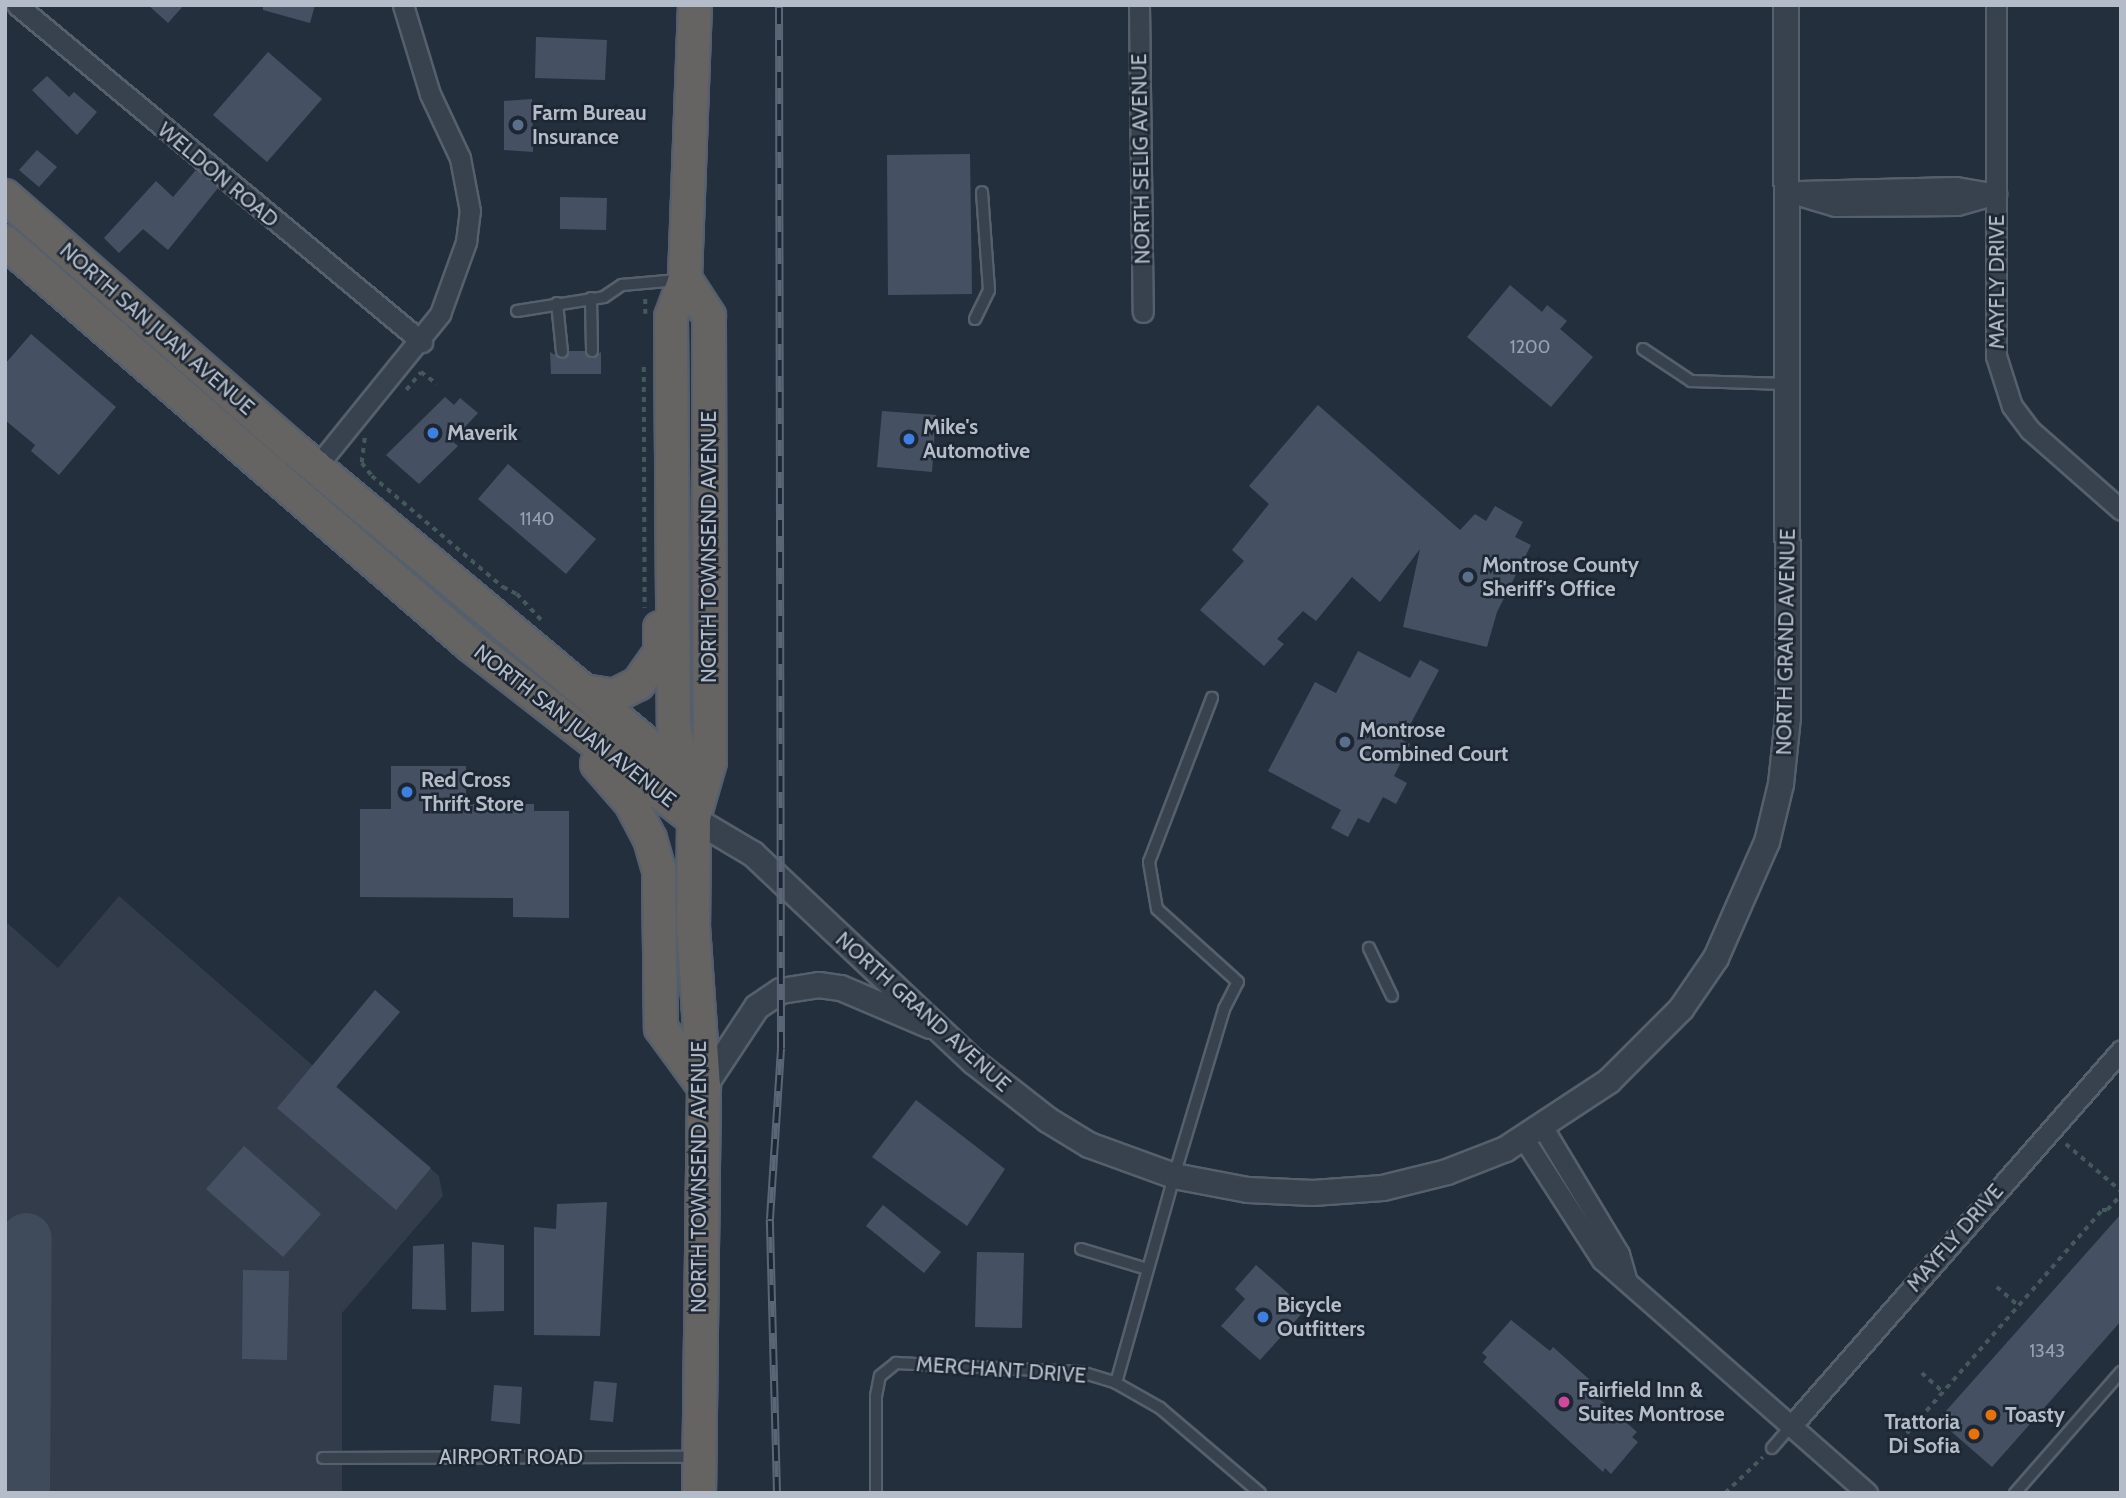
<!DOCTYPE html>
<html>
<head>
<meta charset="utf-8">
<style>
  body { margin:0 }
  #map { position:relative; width:2126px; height:1498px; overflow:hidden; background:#242f3e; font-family:Cabin,sans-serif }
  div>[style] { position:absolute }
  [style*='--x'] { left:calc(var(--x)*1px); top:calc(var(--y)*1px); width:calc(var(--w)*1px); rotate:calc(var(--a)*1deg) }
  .airport>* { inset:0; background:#323c4b }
  .taxiway>* { height:51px; margin:-25.5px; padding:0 25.5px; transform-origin:25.5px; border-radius:25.5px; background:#3f4a5a }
  .building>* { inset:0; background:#455162 }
  .path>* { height:3.5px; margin-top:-1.75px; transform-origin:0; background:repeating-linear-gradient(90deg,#44595c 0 5px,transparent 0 10px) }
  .roads { filter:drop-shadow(2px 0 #565f6c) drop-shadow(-2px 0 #565f6c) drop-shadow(0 2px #565f6c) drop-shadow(0 -2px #565f6c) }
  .service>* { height:10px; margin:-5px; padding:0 5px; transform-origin:5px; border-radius:5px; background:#38414e }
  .minor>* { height:19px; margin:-9.5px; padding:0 9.5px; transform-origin:9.5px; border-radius:9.5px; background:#38414e }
  .tertiary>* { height:24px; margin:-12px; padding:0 12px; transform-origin:12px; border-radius:12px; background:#38414e }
  .trunk>* { height:32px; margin:-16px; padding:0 16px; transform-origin:16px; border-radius:16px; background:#656462 }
  .rail>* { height:8px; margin-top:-4px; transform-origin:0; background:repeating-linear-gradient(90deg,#1d2633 0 16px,#5a6575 0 32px); box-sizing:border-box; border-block:2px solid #5a6575 }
  .dots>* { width:19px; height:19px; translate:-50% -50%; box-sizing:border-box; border:4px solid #1d2633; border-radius:50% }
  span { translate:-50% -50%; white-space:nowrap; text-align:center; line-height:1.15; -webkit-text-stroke:5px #1d2633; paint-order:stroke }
  .number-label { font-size:18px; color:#98a1af }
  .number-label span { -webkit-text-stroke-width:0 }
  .poi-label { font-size:21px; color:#b4bcc9; font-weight:700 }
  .left { translate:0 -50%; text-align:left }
  .right { translate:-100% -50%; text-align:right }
  .street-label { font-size:21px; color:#b4bcc9 }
  .frame { position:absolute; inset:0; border:7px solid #b4bcc9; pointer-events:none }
</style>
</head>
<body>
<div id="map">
  <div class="airport">
    <i style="clip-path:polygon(119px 896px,439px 1176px,443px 1196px,342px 1313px,342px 1493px,5px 1493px,5px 921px,58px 968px)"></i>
  </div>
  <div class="taxiway">
    <i style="--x:24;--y:1493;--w:255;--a:-89.6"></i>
  </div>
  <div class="building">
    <i style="clip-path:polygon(148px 5px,184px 5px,168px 23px)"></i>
    <i style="clip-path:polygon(263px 5px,315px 5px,310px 23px,263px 10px)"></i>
    <i style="clip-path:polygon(536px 37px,607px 40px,605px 80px,535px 78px)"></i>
    <i style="clip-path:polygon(268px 52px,322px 99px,267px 162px,213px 115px)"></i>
    <i style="clip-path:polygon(47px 76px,69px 97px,74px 92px,97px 112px,77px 135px,32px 90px)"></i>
    <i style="clip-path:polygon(532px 99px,533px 152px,504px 150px,504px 101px)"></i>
    <i style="clip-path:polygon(37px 150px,57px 167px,39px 187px,19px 170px)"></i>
    <i style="clip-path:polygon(970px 154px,972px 294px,888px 295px,887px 155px)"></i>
    <i style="clip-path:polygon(196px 170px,218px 188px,168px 250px,143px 229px,119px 253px,104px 238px,156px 181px,173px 197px)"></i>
    <i style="clip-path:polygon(560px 197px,607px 198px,606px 230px,560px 229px)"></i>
    <i style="clip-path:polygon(1510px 285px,1542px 312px,1547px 305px,1567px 321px,1560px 329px,1593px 357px,1551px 407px,1467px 337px)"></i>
    <i style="clip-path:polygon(31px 334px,116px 407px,59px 475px,31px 451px,35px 445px,5px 420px,5px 364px)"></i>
    <i style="clip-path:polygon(569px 351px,585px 351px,591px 358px,601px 352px,601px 374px,551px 374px,550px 352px,562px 359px)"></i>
    <i style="clip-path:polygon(445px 397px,454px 405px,460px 398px,478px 413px,452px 441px,458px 446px,419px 484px,386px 455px)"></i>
    <i style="clip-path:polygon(1318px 405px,1460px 530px,1475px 514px,1486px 521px,1495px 506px,1523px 522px,1515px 537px,1531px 545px,1497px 612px,1487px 647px,1403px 627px,1420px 549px,1380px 602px,1352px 577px,1316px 621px,1303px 611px,1277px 639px,1284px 644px,1264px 666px,1200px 610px,1244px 561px,1232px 550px,1269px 504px,1249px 486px)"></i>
    <i style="clip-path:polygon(882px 411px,936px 415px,932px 472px,877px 467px)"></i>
    <i style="clip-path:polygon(508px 464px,596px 539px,566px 574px,478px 499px)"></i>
    <i style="clip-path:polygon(1358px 651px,1410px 678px,1420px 660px,1439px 670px,1402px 740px,1410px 744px,1394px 776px,1407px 783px,1396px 804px,1383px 797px,1369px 823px,1358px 818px,1348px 837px,1331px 828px,1341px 810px,1268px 771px,1315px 682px,1336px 693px)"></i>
    <i style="clip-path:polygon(391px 766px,466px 766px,466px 804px,534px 804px,534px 811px,569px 811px,569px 918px,513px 917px,513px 898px,360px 897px,360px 809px,391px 809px)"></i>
    <i style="clip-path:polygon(375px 990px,400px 1012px,336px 1087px,431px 1168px,396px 1210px,277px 1108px)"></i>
    <i style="clip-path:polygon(916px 1100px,1005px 1169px,967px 1226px,872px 1157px)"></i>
    <i style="clip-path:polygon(244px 1146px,321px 1214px,283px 1257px,206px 1189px)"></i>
    <i style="clip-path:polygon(607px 1202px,600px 1336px,534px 1335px,534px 1227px,556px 1229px,557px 1204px)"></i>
    <i style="clip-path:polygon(883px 1205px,941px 1252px,924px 1273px,866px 1226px)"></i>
    <i style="clip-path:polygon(2121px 1214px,2121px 1321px,1992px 1467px,1938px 1420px)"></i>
    <i style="clip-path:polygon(472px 1242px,504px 1245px,504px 1311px,471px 1312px)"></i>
    <i style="clip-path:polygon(444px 1244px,446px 1310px,412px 1309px,413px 1246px)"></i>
    <i style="clip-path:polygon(977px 1252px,1024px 1253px,1022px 1328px,975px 1327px)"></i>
    <i style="clip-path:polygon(1256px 1265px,1306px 1309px,1260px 1360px,1221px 1326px,1245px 1299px,1235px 1289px)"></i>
    <i style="clip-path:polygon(243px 1270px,289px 1271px,287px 1360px,242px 1359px)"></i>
    <i style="clip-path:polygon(1511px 1320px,1550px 1351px,1553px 1347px,1590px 1380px,1585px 1386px,1637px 1432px,1632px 1437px,1638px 1442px,1611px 1474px,1605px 1468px,1603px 1472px,1483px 1362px,1487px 1357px,1482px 1353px)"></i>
    <i style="clip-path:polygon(594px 1381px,617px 1383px,613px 1422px,590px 1420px)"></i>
    <i style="clip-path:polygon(494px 1385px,522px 1387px,520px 1424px,491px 1421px)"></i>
  </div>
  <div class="path">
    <i style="--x:645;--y:314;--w:17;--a:-90"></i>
    <i style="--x:644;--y:367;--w:241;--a:89.8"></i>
    <i style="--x:406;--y:390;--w:23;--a:-50"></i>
    <i style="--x:421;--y:372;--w:20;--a:37"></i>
    <i style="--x:365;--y:438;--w:25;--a:97"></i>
    <i style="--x:362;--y:463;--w:16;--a:52"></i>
    <i style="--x:372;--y:476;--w:172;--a:40.3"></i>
    <i style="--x:503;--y:587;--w:16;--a:27"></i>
    <i style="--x:517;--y:594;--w:40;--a:47"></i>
    <i style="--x:2066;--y:1144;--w:72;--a:40.5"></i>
    <i style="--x:1997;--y:1287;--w:28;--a:41"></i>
    <i style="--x:1922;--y:1373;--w:28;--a:42"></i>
    <i style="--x:1900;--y:1441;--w:307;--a:-48.8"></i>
    <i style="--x:2102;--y:1210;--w:5;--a:0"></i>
    <i style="--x:2107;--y:1210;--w:21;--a:-47"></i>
    <i style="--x:1725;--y:1493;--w:52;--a:-43.5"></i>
  </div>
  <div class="roads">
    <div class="service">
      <i style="--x:591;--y:298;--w:53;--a:88.9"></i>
      <i style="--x:557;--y:303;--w:49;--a:84.2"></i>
      <i style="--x:517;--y:311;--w:88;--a:-9.1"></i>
      <i style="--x:604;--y:297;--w:22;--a:-34"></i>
      <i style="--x:622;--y:285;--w:56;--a:-5.1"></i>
      <i style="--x:975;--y:319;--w:32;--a:-64"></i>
      <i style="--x:989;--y:290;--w:98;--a:-94.1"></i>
      <i style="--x:1643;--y:349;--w:58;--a:33.7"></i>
      <i style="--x:1691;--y:381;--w:95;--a:1.8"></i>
      <i style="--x:1369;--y:948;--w:53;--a:64.4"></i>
      <i style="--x:1081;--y:1249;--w:69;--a:16.9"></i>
      <i style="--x:1116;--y:1383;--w:215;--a:-74.3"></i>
      <i style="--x:1174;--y:1176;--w:174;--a:-73.3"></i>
      <i style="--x:1224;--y:1009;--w:30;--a:-63"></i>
      <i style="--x:1238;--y:982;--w:109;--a:-138"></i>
      <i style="--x:1157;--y:909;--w:48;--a:-99.7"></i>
      <i style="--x:1149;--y:862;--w:176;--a:-69"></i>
      <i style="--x:1772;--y:1448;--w:29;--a:-49"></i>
      <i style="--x:323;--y:1458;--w:372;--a:-0.2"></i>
      <i style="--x:876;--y:1493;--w:97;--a:-90"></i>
      <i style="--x:876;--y:1396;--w:20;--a:-79"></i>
      <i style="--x:880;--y:1376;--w:21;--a:-39"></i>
      <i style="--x:896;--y:1363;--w:185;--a:2.8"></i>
      <i style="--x:1081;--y:1372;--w:37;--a:17"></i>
      <i style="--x:1116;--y:1383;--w:51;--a:29.6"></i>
      <i style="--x:1160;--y:1408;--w:131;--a:40.4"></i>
      <i style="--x:2015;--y:1493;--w:161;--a:-48.8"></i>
    </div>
    <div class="minor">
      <i style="--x:17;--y:5;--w:527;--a:39.76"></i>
      <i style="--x:1139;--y:5;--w:307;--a:89.3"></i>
      <i style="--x:1996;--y:5;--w:351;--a:90"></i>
      <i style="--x:1996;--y:356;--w:52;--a:72.3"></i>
      <i style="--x:2012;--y:406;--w:30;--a:53"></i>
      <i style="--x:2030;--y:430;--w:121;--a:41.3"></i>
      <i style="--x:1800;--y:191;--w:156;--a:-1.5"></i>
      <i style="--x:1956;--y:187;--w:34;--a:10"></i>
      <i style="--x:1788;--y:192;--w:49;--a:16.6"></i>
      <i style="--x:1835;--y:206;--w:122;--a:-0.5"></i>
      <i style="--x:1957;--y:205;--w:41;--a:-15.8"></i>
      <i style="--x:317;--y:466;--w:196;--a:-51"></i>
      <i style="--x:440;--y:314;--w:77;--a:-70.1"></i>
      <i style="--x:466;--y:242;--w:31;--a:-83"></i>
      <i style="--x:470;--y:211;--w:54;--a:-100.7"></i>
      <i style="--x:460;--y:158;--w:71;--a:-115.1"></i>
      <i style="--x:430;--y:94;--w:93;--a:-106.9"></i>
      <i style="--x:1543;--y:1128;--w:147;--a:58.9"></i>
      <i style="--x:1619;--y:1254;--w:25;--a:74"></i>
      <i style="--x:1524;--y:1139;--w:144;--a:57.2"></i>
      <i style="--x:1602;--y:1260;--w:353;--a:41.3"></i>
      <i style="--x:1791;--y:1426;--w:500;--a:-48.7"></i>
    </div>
    <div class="tertiary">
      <i style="--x:694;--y:819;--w:69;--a:30.7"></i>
      <i style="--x:753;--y:854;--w:303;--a:43.3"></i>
      <i style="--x:974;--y:1062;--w:94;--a:38.1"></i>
      <i style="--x:1048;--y:1120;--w:48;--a:31.4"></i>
      <i style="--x:1089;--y:1145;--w:90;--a:20"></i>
      <i style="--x:1174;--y:1176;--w:75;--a:10.7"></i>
      <i style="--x:1248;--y:1190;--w:65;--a:2.6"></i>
      <i style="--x:1313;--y:1193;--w:70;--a:-4.1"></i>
      <i style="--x:1383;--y:1188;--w:66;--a:-14"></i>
      <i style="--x:1447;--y:1172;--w:63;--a:-21.3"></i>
      <i style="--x:1506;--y:1149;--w:123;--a:-33.4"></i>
      <i style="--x:1609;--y:1081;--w:102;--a:-45"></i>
      <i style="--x:1681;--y:1009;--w:62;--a:-55.5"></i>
      <i style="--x:1716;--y:958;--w:127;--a:-66.3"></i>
      <i style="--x:1767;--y:842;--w:60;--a:-76.4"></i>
      <i style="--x:1781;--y:784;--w:67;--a:-84"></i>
      <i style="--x:1788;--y:717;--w:712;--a:-90.16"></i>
      <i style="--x:704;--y:1087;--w:96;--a:-56.5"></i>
      <i style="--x:757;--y:1007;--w:29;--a:-34"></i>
      <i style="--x:781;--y:991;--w:38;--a:-9"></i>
      <i style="--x:819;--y:985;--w:22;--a:8"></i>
      <i style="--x:841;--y:988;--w:97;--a:23.1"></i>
    </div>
    <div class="trunk">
      <i style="--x:695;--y:5;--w:274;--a:92.1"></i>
      <i style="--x:685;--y:279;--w:40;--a:110.2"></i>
      <i style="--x:671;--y:317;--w:409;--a:89.6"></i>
      <i style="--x:674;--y:726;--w:95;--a:77.9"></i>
      <i style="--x:694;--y:819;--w:107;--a:90.5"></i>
      <i style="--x:693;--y:926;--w:161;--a:86.1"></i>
      <i style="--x:704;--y:1087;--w:406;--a:90.7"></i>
      <i style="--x:5;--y:196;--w:383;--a:41.2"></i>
      <i style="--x:293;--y:448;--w:481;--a:39.9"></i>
      <i style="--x:662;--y:757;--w:37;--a:63"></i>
      <i style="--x:5;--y:242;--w:614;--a:40.9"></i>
      <i style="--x:469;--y:644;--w:276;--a:37.9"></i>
      <i style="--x:685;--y:279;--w:44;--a:57"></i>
      <i style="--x:709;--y:316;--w:446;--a:89.9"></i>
      <i style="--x:710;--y:762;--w:54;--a:106.1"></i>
      <i style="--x:584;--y:691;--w:30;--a:9"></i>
      <i style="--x:614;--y:696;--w:27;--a:-27"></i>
      <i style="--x:638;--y:684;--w:38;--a:-55"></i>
      <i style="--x:660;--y:653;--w:25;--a:-90"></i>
      <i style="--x:597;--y:764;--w:52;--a:48.9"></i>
      <i style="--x:631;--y:803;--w:41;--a:62.2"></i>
      <i style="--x:650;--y:839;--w:32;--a:74"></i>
      <i style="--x:659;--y:870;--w:158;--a:89.3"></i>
      <i style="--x:661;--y:1028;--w:73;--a:53.9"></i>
    </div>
  </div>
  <div class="rail">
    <i style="--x:777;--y:1493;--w:274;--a:-91.5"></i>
    <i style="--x:770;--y:1219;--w:171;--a:-86.3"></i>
    <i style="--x:781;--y:1048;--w:1043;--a:-90.11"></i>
  </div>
  <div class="dots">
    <i style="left:518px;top:125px;background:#5c6f8a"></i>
    <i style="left:433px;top:433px;background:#3f7fe0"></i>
    <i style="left:909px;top:439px;background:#3f7fe0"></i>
    <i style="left:1468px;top:577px;background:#5c6f8a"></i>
    <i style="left:1345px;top:742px;background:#5c6f8a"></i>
    <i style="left:407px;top:792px;background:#3f7fe0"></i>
    <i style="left:1263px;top:1317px;background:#3f7fe0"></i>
    <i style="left:1564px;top:1402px;background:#d1479c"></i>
    <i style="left:1991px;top:1415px;background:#e8710a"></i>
    <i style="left:1974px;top:1434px;background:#e8710a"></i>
  </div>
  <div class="number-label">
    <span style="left:1530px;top:347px">1200</span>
    <span style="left:537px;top:519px">1140</span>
    <span style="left:2047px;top:1351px">1343</span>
  </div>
  <div class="poi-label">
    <span class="left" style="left:532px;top:125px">Farm Bureau<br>Insurance</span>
    <span class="left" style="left:923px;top:439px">Mike's<br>Automotive</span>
    <span class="left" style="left:447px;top:433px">Maverik</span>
    <span class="left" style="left:1482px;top:577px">Montrose County<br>Sheriff's Office</span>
    <span class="left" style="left:1359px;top:742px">Montrose<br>Combined Court</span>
    <span class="left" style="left:421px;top:792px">Red Cross<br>Thrift Store</span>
    <span class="left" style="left:1277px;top:1317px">Bicycle<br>Outfitters</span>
    <span class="left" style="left:1578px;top:1402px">Fairfield Inn &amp;<br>Suites Montrose</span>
    <span class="left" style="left:2005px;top:1415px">Toasty</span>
    <span class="right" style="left:1960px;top:1434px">Trattoria<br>Di Sofia</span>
  </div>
  <div class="street-label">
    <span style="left:1141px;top:159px;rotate:-91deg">NORTH SELIG AVENUE</span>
    <span style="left:218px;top:175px;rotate:40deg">WELDON ROAD</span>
    <span style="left:1997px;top:282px;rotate:-90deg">MAYFLY DRIVE</span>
    <span style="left:157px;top:329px;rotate:41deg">NORTH SAN JUAN AVENUE</span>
    <span style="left:709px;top:547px;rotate:-90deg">NORTH TOWNSEND AVENUE</span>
    <span style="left:1786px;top:642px;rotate:-89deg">NORTH GRAND AVENUE</span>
    <span style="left:575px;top:726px;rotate:38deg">NORTH SAN JUAN AVENUE</span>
    <span style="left:923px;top:1012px;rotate:42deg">NORTH GRAND AVENUE</span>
    <span style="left:699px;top:1177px;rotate:-90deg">NORTH TOWNSEND AVENUE</span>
    <span style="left:1955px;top:1238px;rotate:-49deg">MAYFLY DRIVE</span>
    <span style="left:1001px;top:1370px;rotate:4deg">MERCHANT DRIVE</span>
    <span style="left:511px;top:1457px">AIRPORT ROAD</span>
  </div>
  <div class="frame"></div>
</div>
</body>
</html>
